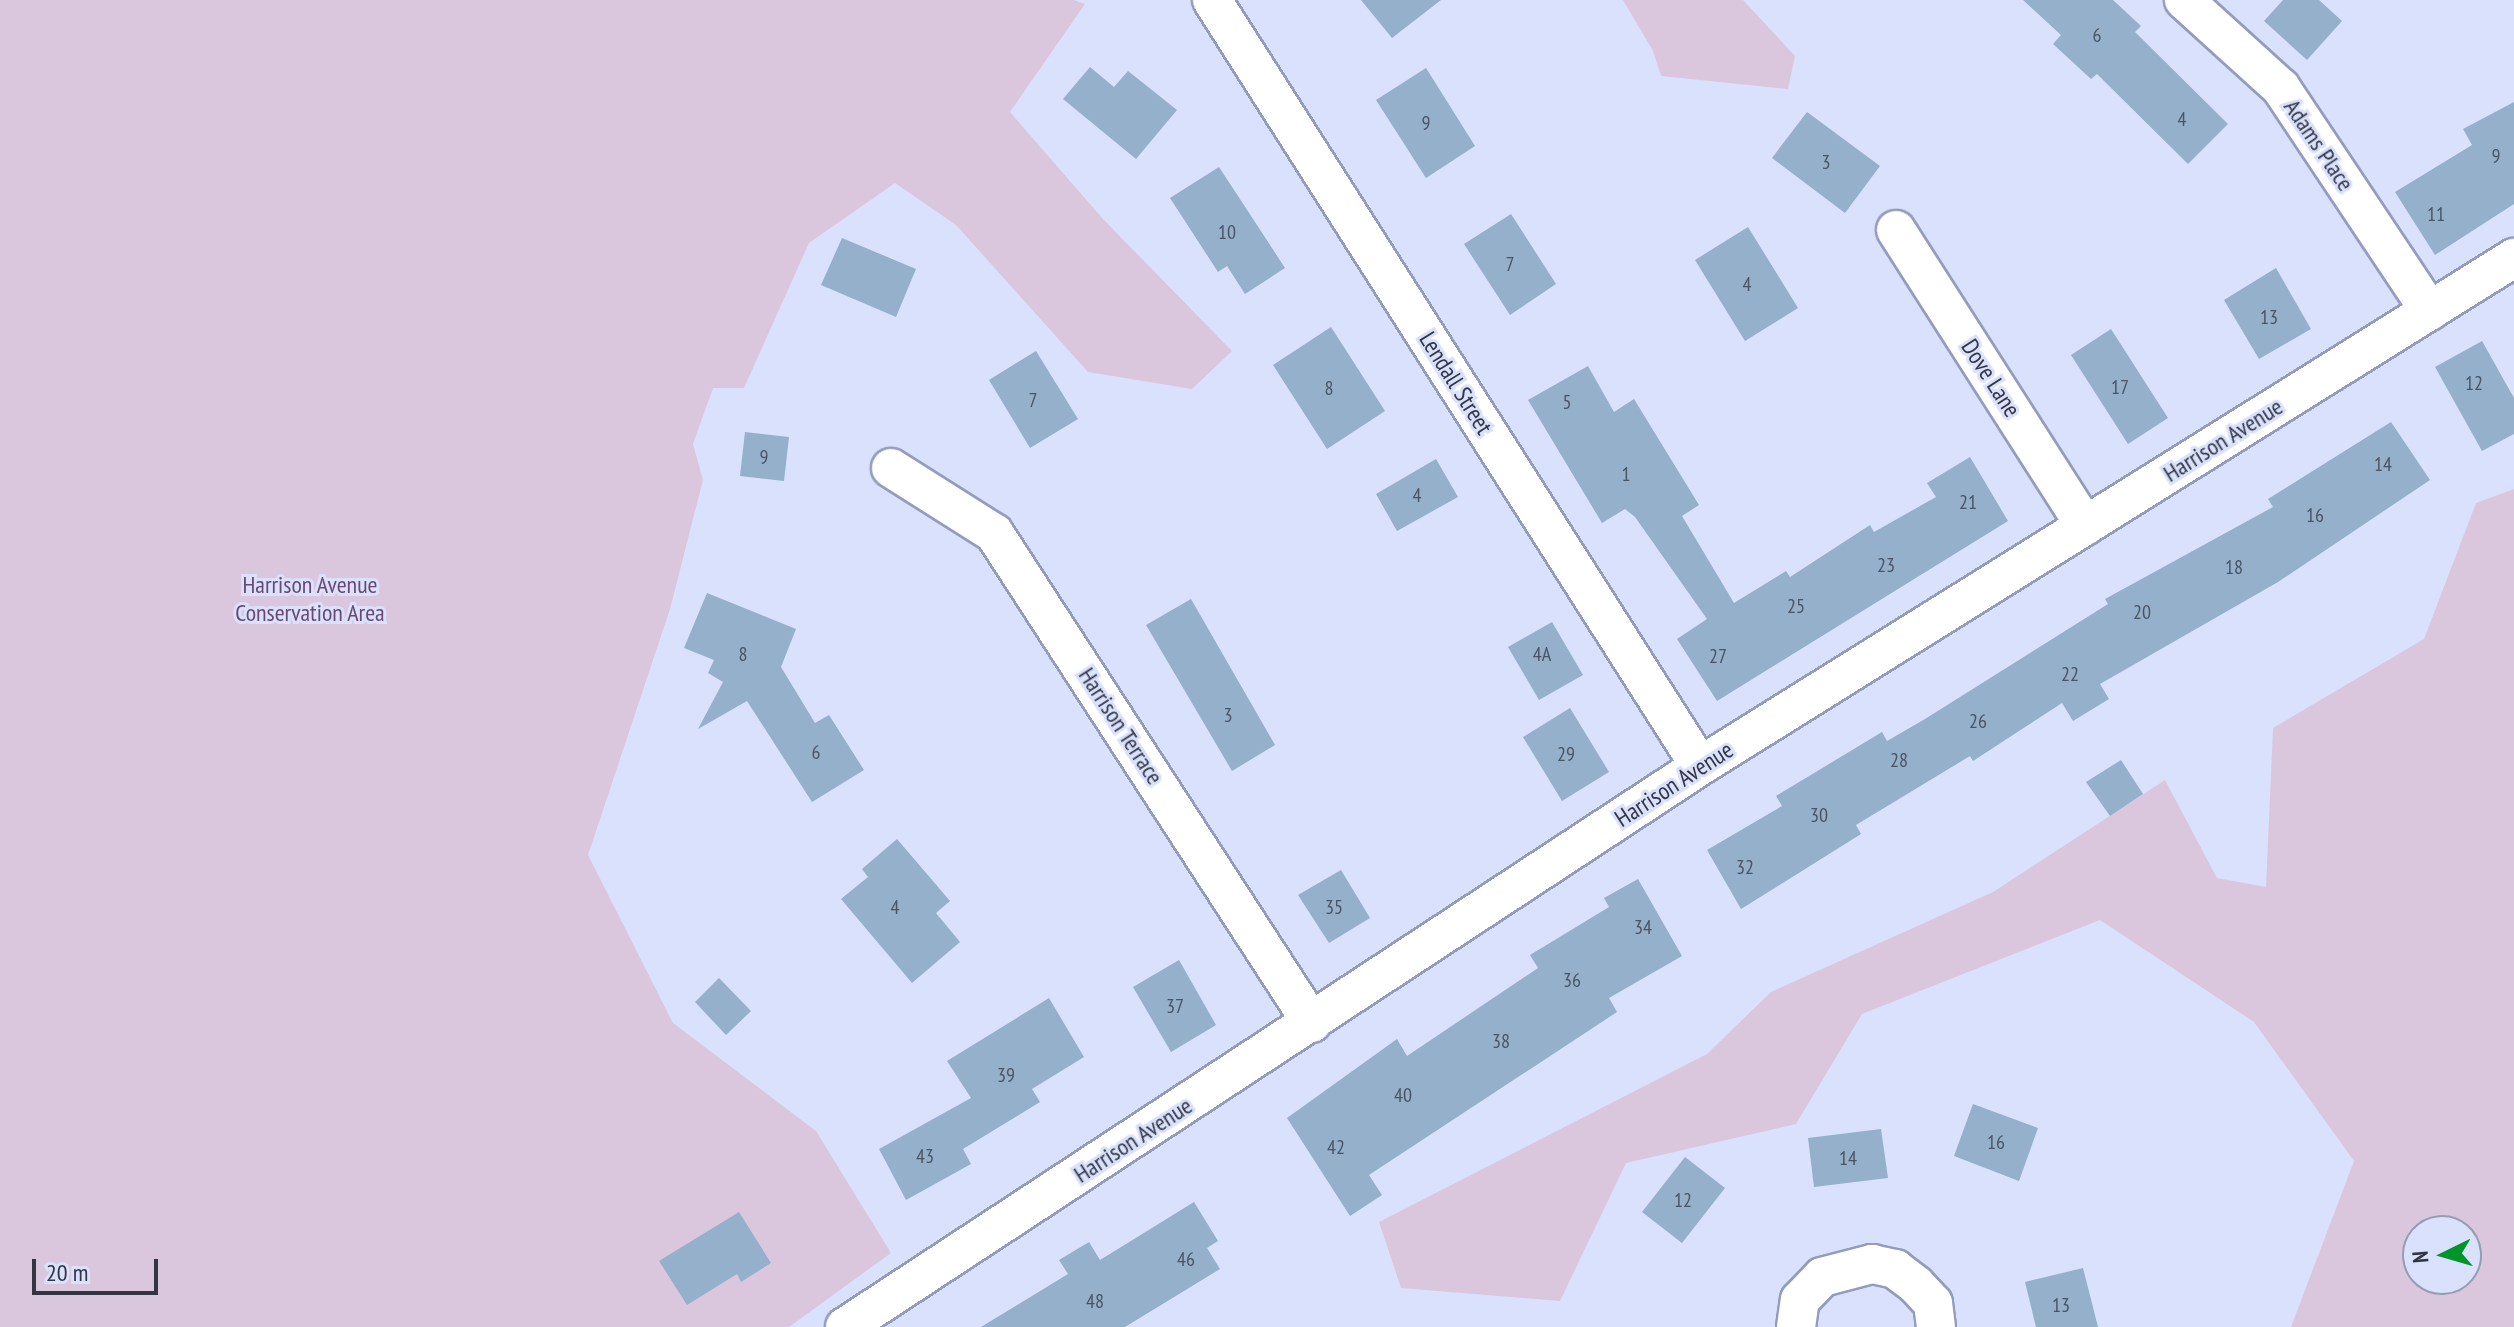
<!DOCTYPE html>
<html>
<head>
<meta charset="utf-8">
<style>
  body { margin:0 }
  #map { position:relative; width:2514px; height:1327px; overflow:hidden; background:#d9e1fd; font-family:"PT Sans Narrow",sans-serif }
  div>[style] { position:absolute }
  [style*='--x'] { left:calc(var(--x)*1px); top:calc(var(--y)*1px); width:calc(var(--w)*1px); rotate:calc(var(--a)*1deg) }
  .green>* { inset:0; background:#dbc7dd }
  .building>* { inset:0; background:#94b0ca }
  .roads { filter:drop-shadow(2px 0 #939cbd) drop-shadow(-2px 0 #939cbd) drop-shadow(0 2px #939cbd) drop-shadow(0 -2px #939cbd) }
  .street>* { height:38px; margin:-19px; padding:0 19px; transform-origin:19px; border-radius:19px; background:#fff }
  span { translate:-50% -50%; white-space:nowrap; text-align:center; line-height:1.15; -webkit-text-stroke:6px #d9e1fd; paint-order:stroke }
  .number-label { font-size:20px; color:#4a5465 }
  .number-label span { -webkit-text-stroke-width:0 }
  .street-label { font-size:24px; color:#323643 }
  .park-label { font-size:24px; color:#6c4870 }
  .north { position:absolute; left:2402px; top:1215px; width:80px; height:80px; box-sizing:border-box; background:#d9e1fd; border:2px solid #969db3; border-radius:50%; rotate:265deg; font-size:22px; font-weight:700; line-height:32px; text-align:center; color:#323643 }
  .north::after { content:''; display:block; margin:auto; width:28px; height:36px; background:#00942a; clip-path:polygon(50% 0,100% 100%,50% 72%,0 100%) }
  .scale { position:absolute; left:32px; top:1259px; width:126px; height:36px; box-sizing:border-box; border:4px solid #323643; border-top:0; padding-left:10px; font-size:24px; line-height:28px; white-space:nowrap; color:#323643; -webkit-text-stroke:6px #d9e1fd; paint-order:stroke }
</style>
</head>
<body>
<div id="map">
  <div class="green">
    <i style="clip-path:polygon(0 0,1074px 0,1085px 4px,1010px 112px,1103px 219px,1232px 351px,1192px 389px,1088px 372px,956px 225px,895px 183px,809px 243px,744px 388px,713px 388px,693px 444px,703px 480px,670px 609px,588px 855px,673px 1023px,816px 1131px,891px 1253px,789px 1327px,0 1327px)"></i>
    <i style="clip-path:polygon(1623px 0,1743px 0,1795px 56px,1788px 89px,1661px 76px,1653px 51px)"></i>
    <i style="clip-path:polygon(evenodd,2514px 489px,2514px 1327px,2291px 1327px,2354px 1161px,2254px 1022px,2100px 920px,1862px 1014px,1796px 1124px,1626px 1163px,1560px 1301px,1401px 1288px,1379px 1222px,1707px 1054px,1771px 992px,1993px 892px,2165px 780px,2217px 878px,2266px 887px,2273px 728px,2424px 639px,2476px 503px,2514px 489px,2418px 1231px,2466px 1231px,2466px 1279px,2418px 1279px,2418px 1231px)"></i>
  </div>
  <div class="building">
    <i style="clip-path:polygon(1361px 0,1441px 0,1392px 38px)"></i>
    <i style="clip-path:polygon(2023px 0,2113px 0,2141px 26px,2135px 32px,2228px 124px,2188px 164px,2097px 74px,2091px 79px,2053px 44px,2061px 35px)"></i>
    <i style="clip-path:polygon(2283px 0,2319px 0,2342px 21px,2307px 60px,2264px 21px)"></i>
    <i style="clip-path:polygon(1090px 67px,1114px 87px,1128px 71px,1177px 110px,1136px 159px,1063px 99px)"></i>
    <i style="clip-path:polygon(1426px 68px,1475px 146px,1426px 178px,1376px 100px)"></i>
    <i style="clip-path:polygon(2514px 102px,2514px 204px,2435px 255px,2395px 192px,2472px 145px,2463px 129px)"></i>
    <i style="clip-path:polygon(1807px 112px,1880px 166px,1845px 213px,1772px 158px)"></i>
    <i style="clip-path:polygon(1219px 167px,1285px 268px,1245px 294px,1227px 266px,1218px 272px,1170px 198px)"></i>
    <i style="clip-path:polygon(1511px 214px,1556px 284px,1510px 315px,1464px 244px)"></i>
    <i style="clip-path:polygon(1748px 227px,1798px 308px,1745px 341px,1695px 260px)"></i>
    <i style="clip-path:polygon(842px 238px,916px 269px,896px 317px,821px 285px)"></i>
    <i style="clip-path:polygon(2276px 268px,2311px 329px,2259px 359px,2224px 300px)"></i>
    <i style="clip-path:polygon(1331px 327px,1385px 411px,1327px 449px,1273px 365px)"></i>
    <i style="clip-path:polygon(2111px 329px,2168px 418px,2128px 444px,2071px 355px)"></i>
    <i style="clip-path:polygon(2482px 341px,2514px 398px,2514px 434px,2482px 451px,2435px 367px)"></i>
    <i style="clip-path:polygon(1036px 351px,1078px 419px,1030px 448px,989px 380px)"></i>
    <i style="clip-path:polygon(1588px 366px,1614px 412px,1634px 399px,1699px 505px,1682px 516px,1734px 603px,1786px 571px,1790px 577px,1870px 525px,1874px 532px,1936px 497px,1927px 483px,1970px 457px,2008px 521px,1717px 701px,1677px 639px,1707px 619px,1635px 517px,1625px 509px,1602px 523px,1528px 400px)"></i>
    <i style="clip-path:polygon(2391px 422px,2430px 480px,2278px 582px,2100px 684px,2109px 699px,2073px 721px,2062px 703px,1973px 761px,1970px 756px,1856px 825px,1861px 834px,1741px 909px,1707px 850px,1782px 806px,1776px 796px,1882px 732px,1887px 741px,1925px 719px,2108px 604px,2105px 599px,2273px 507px,2268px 499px)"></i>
    <i style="clip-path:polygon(745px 432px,789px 437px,784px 481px,740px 476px)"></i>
    <i style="clip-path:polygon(1436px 459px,1458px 497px,1397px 531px,1376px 494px)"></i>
    <i style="clip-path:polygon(707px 593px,796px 629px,781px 667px,815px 723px,829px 715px,864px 770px,812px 802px,747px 701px,698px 729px,723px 682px,708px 673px,714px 660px,684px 648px)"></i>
    <i style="clip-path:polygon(1191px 599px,1275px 745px,1232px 771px,1146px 625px)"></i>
    <i style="clip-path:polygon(1552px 622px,1583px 675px,1539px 700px,1508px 647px)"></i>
    <i style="clip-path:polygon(1570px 708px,1609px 772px,1562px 801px,1523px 737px)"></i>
    <i style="clip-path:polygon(2121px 760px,2143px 794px,2110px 816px,2086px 782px)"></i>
    <i style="clip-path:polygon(897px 839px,950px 901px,936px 913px,960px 942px,912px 983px,841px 899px,868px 877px,862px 869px)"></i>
    <i style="clip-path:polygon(1341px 870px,1370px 918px,1329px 943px,1298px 895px)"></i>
    <i style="clip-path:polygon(1638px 879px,1682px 956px,1609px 998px,1617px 1012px,1369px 1175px,1382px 1195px,1350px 1216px,1287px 1118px,1397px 1039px,1407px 1056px,1538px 968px,1530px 955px,1609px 907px,1604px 898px)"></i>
    <i style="clip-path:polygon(1179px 960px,1216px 1025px,1171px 1052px,1133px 987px)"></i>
    <i style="clip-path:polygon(719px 978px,751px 1011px,726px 1035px,695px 1002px)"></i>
    <i style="clip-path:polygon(1049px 998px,1084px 1057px,1032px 1089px,1040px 1102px,963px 1149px,971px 1164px,906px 1200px,879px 1149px,971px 1098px,947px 1061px)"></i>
    <i style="clip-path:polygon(1973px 1104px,2038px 1128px,2019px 1181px,1954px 1156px)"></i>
    <i style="clip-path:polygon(1881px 1129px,1888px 1178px,1814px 1187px,1808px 1138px)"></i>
    <i style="clip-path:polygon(1685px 1157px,1725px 1188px,1682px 1243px,1642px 1212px)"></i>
    <i style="clip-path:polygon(1194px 1202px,1218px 1241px,1207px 1248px,1220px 1269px,1125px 1327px,981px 1327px,1068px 1274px,1059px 1260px,1089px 1242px,1100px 1260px)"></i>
    <i style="clip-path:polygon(739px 1212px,771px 1263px,741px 1282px,737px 1274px,687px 1305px,659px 1261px)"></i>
    <i style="clip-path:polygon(2083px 1268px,2098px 1327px,2036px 1327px,2025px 1282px)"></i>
  </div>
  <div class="roads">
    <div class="street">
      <i style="--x:1212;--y:0;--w:908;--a:57.5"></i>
      <i style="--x:2184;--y:0;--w:131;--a:42.2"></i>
      <i style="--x:2281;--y:88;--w:268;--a:56.3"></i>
      <i style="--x:1896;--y:230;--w:351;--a:57.4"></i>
      <i style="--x:891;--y:468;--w:122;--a:32.3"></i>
      <i style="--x:994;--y:533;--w:584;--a:57.02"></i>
      <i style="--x:845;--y:1327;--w:1023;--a:-33.27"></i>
      <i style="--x:1700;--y:766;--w:960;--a:-31.97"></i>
      <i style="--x:1796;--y:1327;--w:27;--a:-82"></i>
      <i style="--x:1800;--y:1300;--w:32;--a:-46"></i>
      <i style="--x:1822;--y:1277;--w:52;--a:-14.6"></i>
      <i style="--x:1872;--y:1264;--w:24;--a:12"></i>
      <i style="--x:1895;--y:1269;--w:26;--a:37"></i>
      <i style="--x:1916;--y:1285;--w:25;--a:47"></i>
      <i style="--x:1933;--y:1303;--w:24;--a:83"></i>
    </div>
  </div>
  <div class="number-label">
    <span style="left:2097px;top:35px">6</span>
    <span style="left:2182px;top:119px">4</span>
    <span style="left:1426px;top:123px">9</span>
    <span style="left:2496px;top:156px">9</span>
    <span style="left:1826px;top:162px">3</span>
    <span style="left:2436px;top:214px">11</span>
    <span style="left:1227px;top:232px">10</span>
    <span style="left:1510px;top:264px">7</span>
    <span style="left:1747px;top:284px">4</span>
    <span style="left:2269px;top:317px">13</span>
    <span style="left:2474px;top:383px">12</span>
    <span style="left:2120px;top:387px">17</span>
    <span style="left:1329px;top:388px">8</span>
    <span style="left:1033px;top:400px">7</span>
    <span style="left:1567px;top:402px">5</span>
    <span style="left:764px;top:457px">9</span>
    <span style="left:2383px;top:464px">14</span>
    <span style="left:1626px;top:474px">1</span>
    <span style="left:1417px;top:495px">4</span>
    <span style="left:1968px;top:502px">21</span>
    <span style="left:2315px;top:515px">16</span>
    <span style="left:1886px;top:565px">23</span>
    <span style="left:2234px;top:567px">18</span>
    <span style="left:1796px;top:606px">25</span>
    <span style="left:2142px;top:612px">20</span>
    <span style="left:743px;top:654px">8</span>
    <span style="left:1542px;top:654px">4A</span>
    <span style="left:1718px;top:656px">27</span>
    <span style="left:2070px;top:674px">22</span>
    <span style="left:1228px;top:715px">3</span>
    <span style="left:1978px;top:721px">26</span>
    <span style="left:816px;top:752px">6</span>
    <span style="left:1566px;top:754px">29</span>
    <span style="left:1899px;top:760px">28</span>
    <span style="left:1819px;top:815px">30</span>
    <span style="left:1745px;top:867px">32</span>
    <span style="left:895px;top:907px">4</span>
    <span style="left:1334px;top:907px">35</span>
    <span style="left:1643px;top:927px">34</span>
    <span style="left:1572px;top:980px">36</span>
    <span style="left:1175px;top:1006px">37</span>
    <span style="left:1501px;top:1041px">38</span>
    <span style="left:1006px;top:1075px">39</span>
    <span style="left:1403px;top:1095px">40</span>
    <span style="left:1996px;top:1142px">16</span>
    <span style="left:1336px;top:1147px">42</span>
    <span style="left:925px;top:1156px">43</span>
    <span style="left:1848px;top:1158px">14</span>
    <span style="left:1683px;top:1200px">12</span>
    <span style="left:1186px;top:1259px">46</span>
    <span style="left:1095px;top:1301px">48</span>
    <span style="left:2061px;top:1305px">13</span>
  </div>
  <div class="street-label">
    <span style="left:2319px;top:145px;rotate:56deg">Adams Place</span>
    <span style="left:1991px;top:378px;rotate:57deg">Dove Lane</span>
    <span style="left:1456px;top:383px;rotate:58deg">Lendall Street</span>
    <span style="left:2223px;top:440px;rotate:-32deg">Harrison Avenue</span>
    <span style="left:1121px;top:726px;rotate:57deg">Harrison Terrace</span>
    <span style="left:1674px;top:784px;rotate:-33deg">Harrison Avenue</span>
    <span style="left:1133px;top:1140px;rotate:-33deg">Harrison Avenue</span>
  </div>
  <div class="park-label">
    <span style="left:310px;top:599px">Harrison Avenue<br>Conservation Area</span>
  </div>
  <div class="north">N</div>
  <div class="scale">20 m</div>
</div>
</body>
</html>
